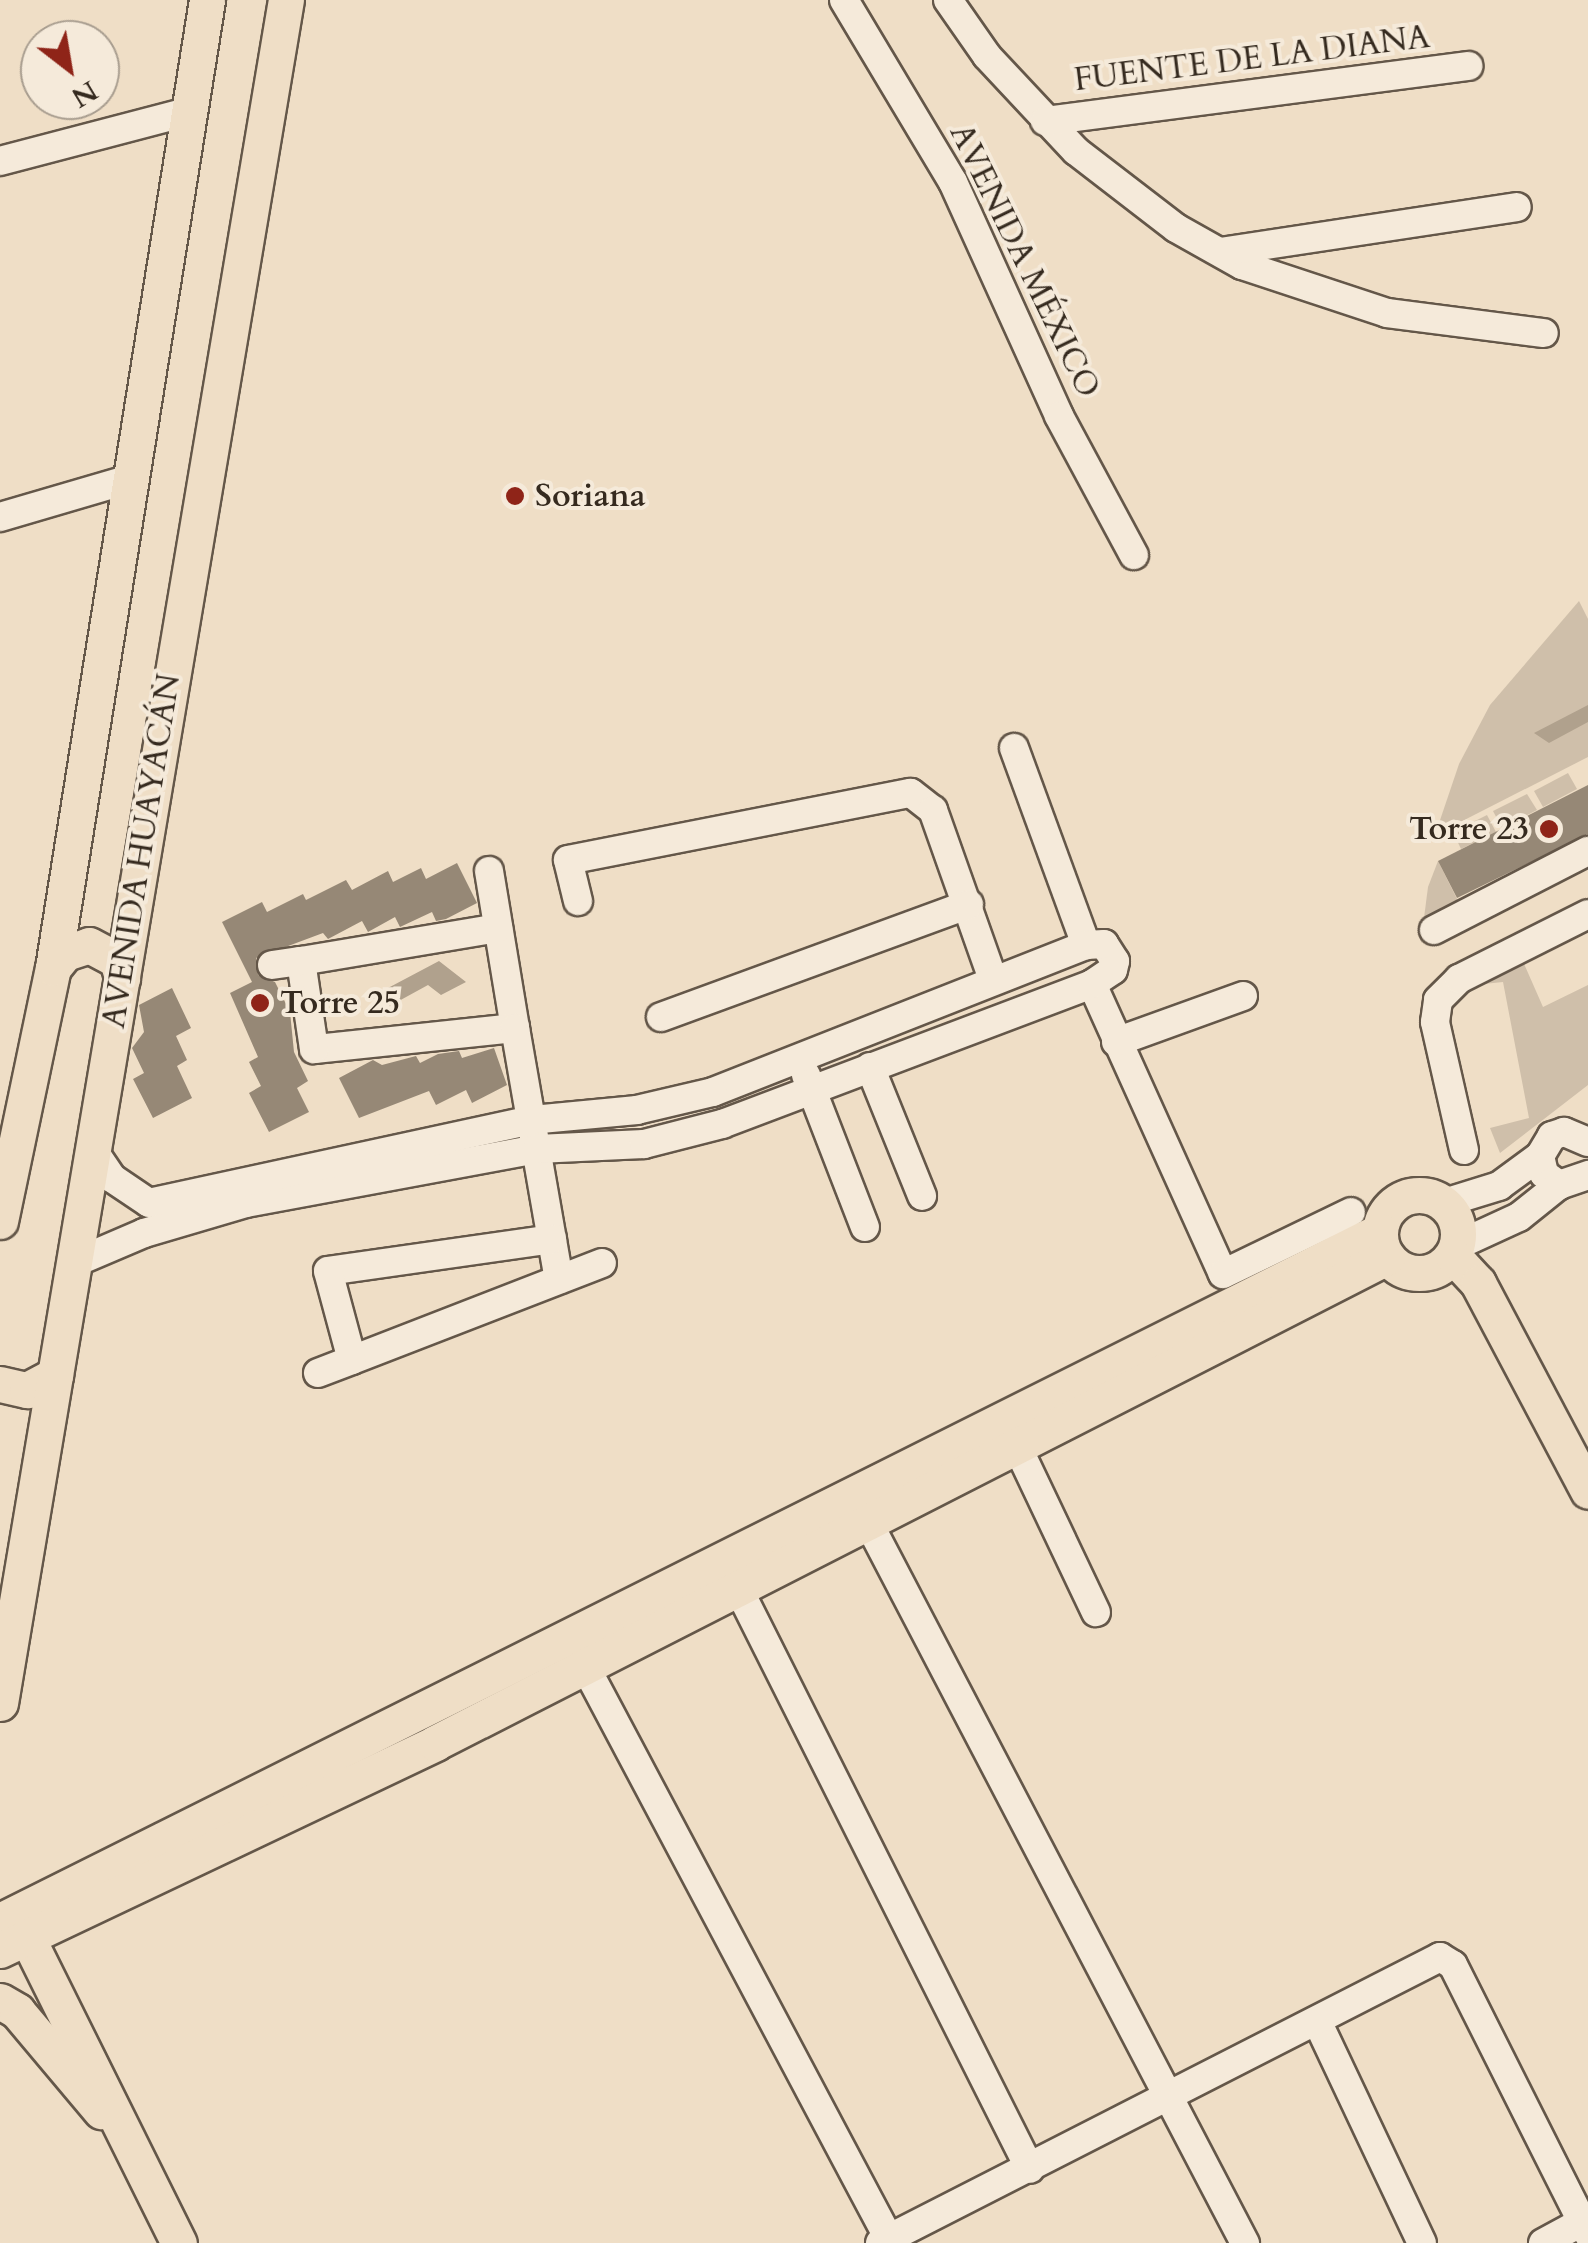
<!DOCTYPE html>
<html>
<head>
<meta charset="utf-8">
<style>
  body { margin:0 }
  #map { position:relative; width:1588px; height:2243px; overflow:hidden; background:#efdec6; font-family:Cardo,serif }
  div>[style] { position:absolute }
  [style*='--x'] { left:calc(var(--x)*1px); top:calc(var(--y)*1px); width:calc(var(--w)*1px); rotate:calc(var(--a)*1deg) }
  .green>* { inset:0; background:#cfbfaa }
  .water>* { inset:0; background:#b0a18d }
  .building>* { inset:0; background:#968876 }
  .roads { filter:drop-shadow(2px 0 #645749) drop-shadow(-2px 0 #645749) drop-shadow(0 2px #645749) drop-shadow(0 -2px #645749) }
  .minor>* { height:28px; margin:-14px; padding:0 14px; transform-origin:14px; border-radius:14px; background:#f5eada }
  .major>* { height:35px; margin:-17.5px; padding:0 17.5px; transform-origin:17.5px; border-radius:17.5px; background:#efdec6 }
  .major>.ring { margin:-17.5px; padding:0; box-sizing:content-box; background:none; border:35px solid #efdec6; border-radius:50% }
  .dots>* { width:28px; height:28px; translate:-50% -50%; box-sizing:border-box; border:5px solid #f5eada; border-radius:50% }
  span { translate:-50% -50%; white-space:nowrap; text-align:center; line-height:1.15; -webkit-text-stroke:8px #f5eada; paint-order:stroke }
  .street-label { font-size:32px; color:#352a1f }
  .poi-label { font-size:32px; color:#352a1f; font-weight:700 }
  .left { translate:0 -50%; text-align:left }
  .right { translate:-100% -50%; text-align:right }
  .north { position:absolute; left:20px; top:20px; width:100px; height:100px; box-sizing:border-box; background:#f5eada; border:2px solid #a89d8f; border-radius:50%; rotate:149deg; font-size:28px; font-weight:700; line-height:40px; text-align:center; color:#352a1f }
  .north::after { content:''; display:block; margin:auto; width:35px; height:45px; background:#8f2418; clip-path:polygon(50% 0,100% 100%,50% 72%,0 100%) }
</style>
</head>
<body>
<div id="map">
  <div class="green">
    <i style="clip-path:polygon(1579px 601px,1588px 619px,1588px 757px,1435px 835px,1459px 764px,1490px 705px)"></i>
    <i style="clip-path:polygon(1568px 773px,1577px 789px,1543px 807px,1534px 791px)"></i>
    <i style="clip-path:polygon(1527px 794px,1537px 810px,1502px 828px,1493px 811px)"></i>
    <i style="clip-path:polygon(1487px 815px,1496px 832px,1461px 849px,1453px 832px)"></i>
    <i style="clip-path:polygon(1438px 861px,1458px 901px,1424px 918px,1428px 887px)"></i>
    <i style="clip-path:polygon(1521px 957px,1543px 1007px,1588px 985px,1588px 1085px,1500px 1153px,1490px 1128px,1529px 1118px,1503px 982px,1464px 986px)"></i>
  </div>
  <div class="water">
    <i style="clip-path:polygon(1588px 705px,1588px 722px,1549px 743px,1534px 733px)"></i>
    <i style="clip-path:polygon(439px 961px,466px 982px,441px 995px,428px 985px,386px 1008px,371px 997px)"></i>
  </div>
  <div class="building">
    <i style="clip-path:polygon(1588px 785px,1588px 834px,1457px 898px,1438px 861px)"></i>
    <i style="clip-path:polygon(457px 863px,477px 903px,446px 919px,436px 921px,432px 912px,400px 927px,395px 917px,368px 932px,362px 921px,328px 939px,323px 933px,256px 958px,258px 975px,275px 982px,290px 1012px,294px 1052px,308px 1081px,297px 1088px,309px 1112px,269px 1132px,249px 1093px,261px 1086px,249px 1062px,258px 1057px,230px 993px,252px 982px,222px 922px,262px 902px,267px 912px,303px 894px,306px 900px,346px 880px,352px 890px,388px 871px,393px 882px,421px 868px,426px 879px)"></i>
    <i style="clip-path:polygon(172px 988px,191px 1028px,176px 1036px,187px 1060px,177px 1066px,192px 1098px,153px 1118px,133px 1079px,144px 1073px,132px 1048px,144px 1032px,139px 1005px)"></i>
    <i style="clip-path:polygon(494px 1048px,507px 1085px,472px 1103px,466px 1090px,436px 1105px,429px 1091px,359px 1118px,339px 1078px,373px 1060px,382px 1065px,416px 1056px,420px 1063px,438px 1054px,459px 1051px,462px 1058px)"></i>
  </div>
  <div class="roads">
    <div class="minor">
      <i style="--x:844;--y:0;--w:212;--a:59.1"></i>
      <i style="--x:953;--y:182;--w:257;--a:65.6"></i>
      <i style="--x:1059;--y:416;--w:158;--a:61.7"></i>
      <i style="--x:948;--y:0;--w:68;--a:55.1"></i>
      <i style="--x:987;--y:56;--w:130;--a:46.9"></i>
      <i style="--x:1076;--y:151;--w:126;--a:37.6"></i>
      <i style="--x:1176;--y:228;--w:76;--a:29.3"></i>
      <i style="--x:1242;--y:265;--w:153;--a:18.3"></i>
      <i style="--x:1387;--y:313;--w:158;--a:7.3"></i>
      <i style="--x:1045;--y:121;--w:427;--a:-7.4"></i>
      <i style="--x:0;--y:161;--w:196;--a:-14.7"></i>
      <i style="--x:1220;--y:252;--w:300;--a:-8.6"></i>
      <i style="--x:0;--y:517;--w:135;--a:-16.3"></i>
      <i style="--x:1014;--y:748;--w:210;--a:69.9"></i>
      <i style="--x:489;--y:871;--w:159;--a:80.6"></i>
      <i style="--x:515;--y:1028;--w:202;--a:174"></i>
      <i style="--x:314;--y:1049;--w:89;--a:-98.4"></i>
      <i style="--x:301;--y:961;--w:200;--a:-9.5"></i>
      <i style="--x:578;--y:901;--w:42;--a:-103.7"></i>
      <i style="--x:568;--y:860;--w:349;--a:-11.1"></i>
      <i style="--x:911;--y:793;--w:28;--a:38"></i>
      <i style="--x:933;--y:810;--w:179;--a:70.5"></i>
      <i style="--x:1434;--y:930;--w:173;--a:-27.2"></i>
      <i style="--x:272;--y:965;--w:29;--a:-8"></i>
      <i style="--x:1092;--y:984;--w:318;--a:65.7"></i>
      <i style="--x:1223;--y:1274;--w:142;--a:-25.8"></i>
      <i style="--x:661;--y:1017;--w:328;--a:-20.1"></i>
      <i style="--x:515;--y:1028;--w:255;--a:80.1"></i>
      <i style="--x:1116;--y:1042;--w:135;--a:-19.9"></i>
      <i style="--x:870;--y:1067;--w:139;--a:68"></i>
      <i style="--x:806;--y:1075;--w:163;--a:68.8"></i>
      <i style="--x:1588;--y:1142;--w:26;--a:-157"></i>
      <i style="--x:1564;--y:1132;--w:13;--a:162"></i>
      <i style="--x:1552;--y:1136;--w:23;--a:121"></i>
      <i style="--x:1540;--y:1156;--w:18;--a:77"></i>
      <i style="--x:1544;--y:1174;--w:19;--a:36"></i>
      <i style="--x:1559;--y:1185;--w:31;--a:-19"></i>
      <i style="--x:1464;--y:1150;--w:131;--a:-102.8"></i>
      <i style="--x:1435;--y:1022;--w:22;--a:-82"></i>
      <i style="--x:1438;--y:1000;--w:30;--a:-45"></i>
      <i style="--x:1459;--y:979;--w:144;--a:-26.7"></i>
      <i style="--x:1444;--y:1203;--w:58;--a:-17.2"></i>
      <i style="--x:1499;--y:1186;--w:51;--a:-36.2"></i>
      <i style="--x:552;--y:1239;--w:226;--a:171.9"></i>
      <i style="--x:328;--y:1271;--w:92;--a:74.9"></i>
      <i style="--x:352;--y:1360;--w:268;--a:-21.2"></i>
      <i style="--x:1458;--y:1245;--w:67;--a:-24.7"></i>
      <i style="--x:1519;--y:1217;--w:51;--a:-38.7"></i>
      <i style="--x:74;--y:1263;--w:76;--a:-23.2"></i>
      <i style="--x:144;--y:1233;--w:106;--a:-16.4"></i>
      <i style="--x:246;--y:1203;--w:296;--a:-10.5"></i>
      <i style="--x:537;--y:1149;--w:107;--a:-2.7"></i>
      <i style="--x:644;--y:1144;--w:81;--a:-14.4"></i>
      <i style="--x:722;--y:1124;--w:396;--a:-20.7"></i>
      <i style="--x:1092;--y:984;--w:25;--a:-34"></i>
      <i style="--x:1113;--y:970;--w:9;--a:-77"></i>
      <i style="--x:1115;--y:961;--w:20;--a:-123"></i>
      <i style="--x:1104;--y:944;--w:18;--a:177"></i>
      <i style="--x:1086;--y:945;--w:401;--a:158.5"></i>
      <i style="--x:713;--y:1092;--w:78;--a:166.7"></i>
      <i style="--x:637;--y:1110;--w:105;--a:174.6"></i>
      <i style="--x:532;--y:1120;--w:392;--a:167.8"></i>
      <i style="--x:149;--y:1203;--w:45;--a:-146"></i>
      <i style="--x:112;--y:1178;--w:29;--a:-124"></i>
      <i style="--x:318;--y:1373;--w:36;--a:-21"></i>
      <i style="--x:1017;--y:1446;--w:184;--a:64.6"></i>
      <i style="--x:868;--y:1522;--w:814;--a:62.4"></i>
      <i style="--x:738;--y:1588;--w:650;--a:63.32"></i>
      <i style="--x:585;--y:1666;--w:649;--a:62.05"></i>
      <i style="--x:1318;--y:2023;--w:243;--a:64.7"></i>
      <i style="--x:880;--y:2243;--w:629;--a:-27.05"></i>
      <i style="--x:1440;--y:1957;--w:15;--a:32"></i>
      <i style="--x:1453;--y:1965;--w:301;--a:63.3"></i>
      <i style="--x:1543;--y:2243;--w:44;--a:-28.3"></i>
    </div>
    <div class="major">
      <i style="--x:53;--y:968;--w:19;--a:-51"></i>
      <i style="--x:65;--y:953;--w:25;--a:-18"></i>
      <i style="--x:89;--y:945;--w:32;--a:28"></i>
      <i style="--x:117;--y:960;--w:19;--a:74"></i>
      <i class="ring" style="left:1380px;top:1195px;width:43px;height:43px"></i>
      <i style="--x:0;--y:1221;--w:258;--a:-78.2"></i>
      <i style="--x:53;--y:968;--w:980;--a:-80.96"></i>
      <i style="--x:1453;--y:1256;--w:37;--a:47"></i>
      <i style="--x:1478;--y:1283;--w:235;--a:62.1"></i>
      <i style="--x:0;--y:1384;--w:28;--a:13"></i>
      <i style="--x:27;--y:1390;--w:32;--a:-28"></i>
      <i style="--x:0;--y:1703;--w:1727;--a:-80.47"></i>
      <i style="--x:17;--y:1917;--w:364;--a:63.6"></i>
      <i style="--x:0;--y:1921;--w:1543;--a:-26.57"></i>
      <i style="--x:0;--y:1950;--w:482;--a:-25.4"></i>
      <i style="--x:435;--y:1743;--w:1069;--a:-27.04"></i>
      <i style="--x:0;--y:2001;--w:20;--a:30"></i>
      <i style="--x:17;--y:2011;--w:131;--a:50"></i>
    </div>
  </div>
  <div class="dots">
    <i style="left:515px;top:496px;background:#8f2418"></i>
    <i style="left:1549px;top:829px;background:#8f2418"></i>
    <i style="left:260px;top:1003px;background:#8f2418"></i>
  </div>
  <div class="street-label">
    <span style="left:1252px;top:59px;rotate:-7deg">FUENTE DE LA DIANA</span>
    <span style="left:1024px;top:261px;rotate:64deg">AVENIDA MÉXICO</span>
    <span style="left:142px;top:851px;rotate:-81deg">AVENIDA HUAYACÁN</span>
  </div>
  <div class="poi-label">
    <span class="left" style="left:535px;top:496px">Soriana</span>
    <span class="right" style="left:1529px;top:829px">Torre 23</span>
    <span class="left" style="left:280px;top:1003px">Torre 25</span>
  </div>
  <div class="north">N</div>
</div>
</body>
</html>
